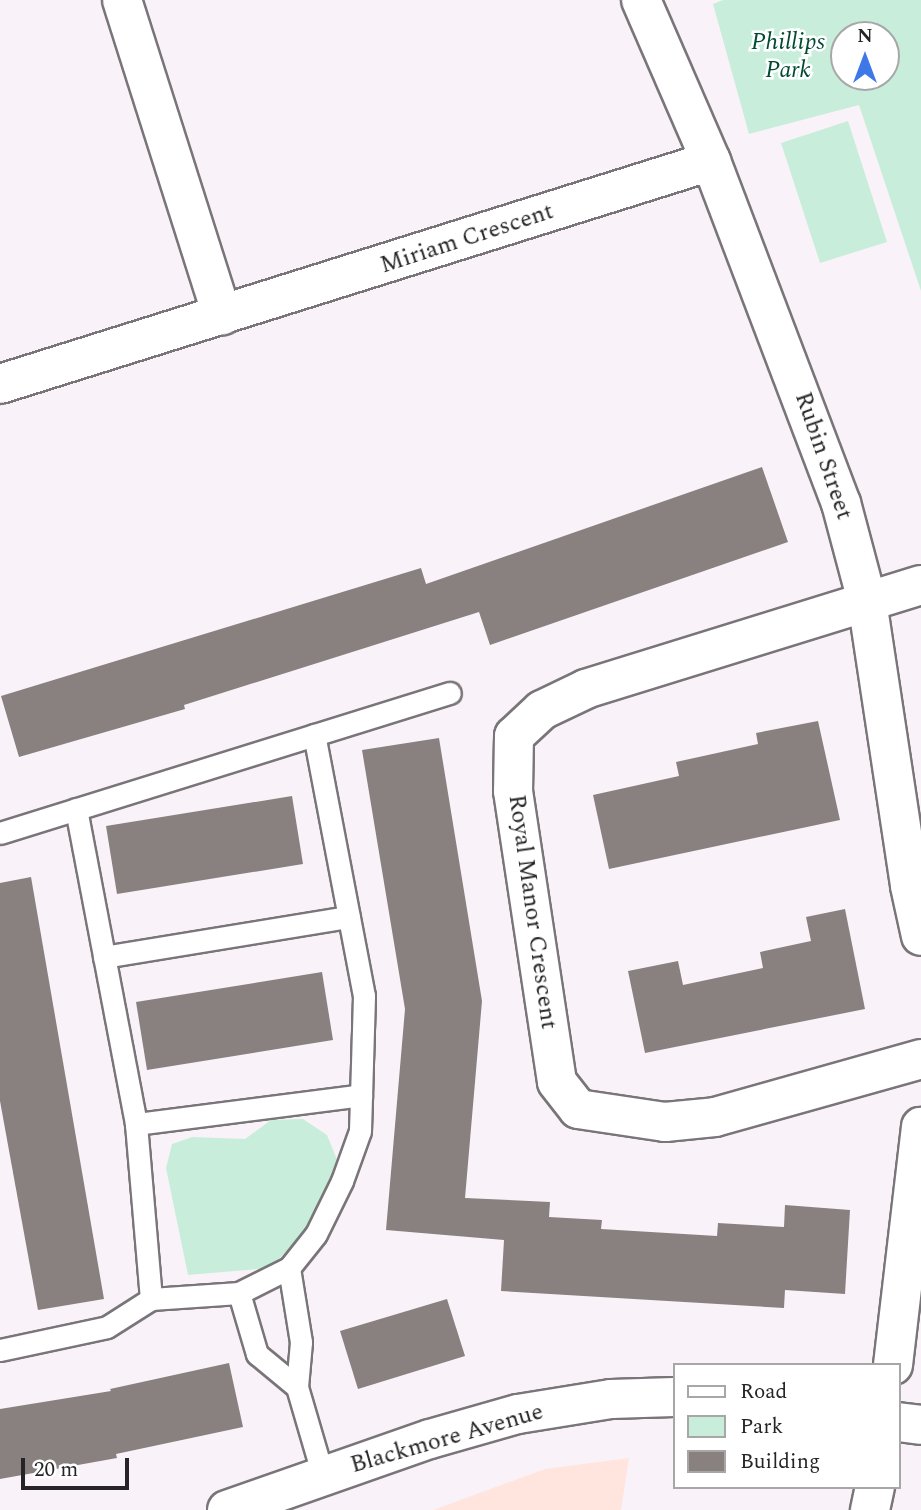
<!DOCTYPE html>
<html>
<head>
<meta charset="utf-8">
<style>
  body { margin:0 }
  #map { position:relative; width:921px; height:1510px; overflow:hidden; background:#f9f3f9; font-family:Spectral,serif }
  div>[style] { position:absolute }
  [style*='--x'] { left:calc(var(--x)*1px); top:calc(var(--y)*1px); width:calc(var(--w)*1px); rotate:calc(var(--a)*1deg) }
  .commercial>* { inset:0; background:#ffe5de }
  .green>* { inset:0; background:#c8eedb }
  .building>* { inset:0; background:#898180 }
  .roads { filter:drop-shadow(2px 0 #797579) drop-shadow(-2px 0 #797579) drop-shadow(0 2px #797579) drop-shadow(0 -2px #797579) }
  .lane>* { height:21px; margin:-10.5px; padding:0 10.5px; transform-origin:10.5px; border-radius:10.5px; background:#fff }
  .street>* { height:38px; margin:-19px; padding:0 19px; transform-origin:19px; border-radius:19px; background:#fff }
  span { translate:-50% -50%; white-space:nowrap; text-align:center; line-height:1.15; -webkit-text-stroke:5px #fff; paint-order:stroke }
  .park-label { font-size:24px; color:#004b32; font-style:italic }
  .street-label { font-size:24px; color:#262426 }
  .legend { position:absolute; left:673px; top:1363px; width:228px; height:126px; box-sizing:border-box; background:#fff; border:2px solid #a8a7a8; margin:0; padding:9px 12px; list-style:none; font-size:21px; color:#262426 }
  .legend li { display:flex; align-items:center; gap:14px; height:35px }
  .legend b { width:35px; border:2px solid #a8a7a8 }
  .north { position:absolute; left:830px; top:21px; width:70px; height:70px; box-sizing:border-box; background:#fff; border:2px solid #a8a7a8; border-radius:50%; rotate:0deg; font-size:19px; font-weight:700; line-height:28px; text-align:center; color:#262426 }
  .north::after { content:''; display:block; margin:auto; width:24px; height:32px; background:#3e78e8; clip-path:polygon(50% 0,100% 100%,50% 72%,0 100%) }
  .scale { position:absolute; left:21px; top:1458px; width:108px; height:32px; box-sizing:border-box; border:4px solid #262426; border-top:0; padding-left:9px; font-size:21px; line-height:24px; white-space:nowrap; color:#262426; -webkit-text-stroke:5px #fff; paint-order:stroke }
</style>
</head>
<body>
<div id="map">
  <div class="commercial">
    <i style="clip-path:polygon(629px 1458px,621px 1510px,433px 1510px,545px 1469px)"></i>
  </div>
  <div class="green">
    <i style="clip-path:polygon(evenodd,723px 0,921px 0,921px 291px,859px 105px,749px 134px,713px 4px,723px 0,844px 35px,886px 35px,886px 77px,844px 77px,844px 35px)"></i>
    <i style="clip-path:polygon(848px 121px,887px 242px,820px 263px,781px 143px)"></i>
    <i style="clip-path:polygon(303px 1119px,327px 1135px,342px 1172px,312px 1225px,270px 1268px,188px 1275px,166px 1168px,172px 1144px,192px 1137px,245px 1139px,271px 1120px)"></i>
  </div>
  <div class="building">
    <i style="clip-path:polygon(762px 467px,788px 542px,490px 645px,479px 612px,184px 705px,185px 709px,19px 757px,1px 696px,421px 568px,426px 584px)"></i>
    <i style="clip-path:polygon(818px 721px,840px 820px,609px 869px,593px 795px,679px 776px,676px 762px,758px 744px,756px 733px)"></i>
    <i style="clip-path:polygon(439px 738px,482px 1001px,465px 1198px,550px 1202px,549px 1217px,602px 1220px,601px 1229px,717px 1236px,718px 1223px,784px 1227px,785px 1205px,850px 1210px,845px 1294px,785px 1290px,784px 1308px,501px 1291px,504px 1240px,386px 1230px,405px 1009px,362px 750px)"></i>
    <i style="clip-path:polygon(292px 796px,303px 864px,117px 894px,106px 826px)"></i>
    <i style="clip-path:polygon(31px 877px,104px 1299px,38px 1310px,0 1101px,0 883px)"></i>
    <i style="clip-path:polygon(845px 909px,865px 1009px,645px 1053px,628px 971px,678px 961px,683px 985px,763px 968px,760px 952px,811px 941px,806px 917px)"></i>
    <i style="clip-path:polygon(322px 972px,333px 1040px,147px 1070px,136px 1002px)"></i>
    <i style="clip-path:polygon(447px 1299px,465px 1356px,358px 1389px,340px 1331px)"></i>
    <i style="clip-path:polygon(229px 1363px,243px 1427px,116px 1454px,117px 1458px,0 1479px,0 1409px,111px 1391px,110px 1389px)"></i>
  </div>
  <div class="roads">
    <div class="lane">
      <i style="--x:76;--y:809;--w:321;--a:79.2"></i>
      <i style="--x:136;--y:1124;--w:176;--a:85.1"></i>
      <i style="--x:0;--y:833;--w:471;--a:-17.3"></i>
      <i style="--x:104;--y:957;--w:248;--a:-9.3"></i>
      <i style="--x:136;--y:1124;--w:227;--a:-7.3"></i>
      <i style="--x:289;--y:1268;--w:75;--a:80.8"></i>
      <i style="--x:301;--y:1342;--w:45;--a:95.1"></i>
      <i style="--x:297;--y:1387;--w:93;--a:73.7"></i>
      <i style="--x:239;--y:1293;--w:64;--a:73.6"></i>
      <i style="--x:257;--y:1354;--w:52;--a:39.5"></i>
      <i style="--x:0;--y:1350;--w:109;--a:-12.1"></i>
      <i style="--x:107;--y:1327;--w:52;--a:-32.5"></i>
      <i style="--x:151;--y:1299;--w:88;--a:-3.9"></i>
      <i style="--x:239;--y:1293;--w:56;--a:-26.6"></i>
      <i style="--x:289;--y:1268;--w:43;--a:-51.5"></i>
      <i style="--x:316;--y:1234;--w:59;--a:-63.9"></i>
      <i style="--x:342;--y:1181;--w:53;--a:-70.2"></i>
      <i style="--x:360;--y:1131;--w:135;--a:-88.3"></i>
      <i style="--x:364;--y:996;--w:266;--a:-100.8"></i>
    </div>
    <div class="street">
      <i style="--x:122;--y:0;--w:331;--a:72.4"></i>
      <i style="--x:641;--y:0;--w:176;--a:66.5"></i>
      <i style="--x:711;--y:161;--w:366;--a:69.2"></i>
      <i style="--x:841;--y:503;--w:101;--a:75.1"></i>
      <i style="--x:867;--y:601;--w:288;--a:81.4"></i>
      <i style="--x:910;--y:886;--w:51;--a:77.6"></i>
      <i style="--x:0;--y:384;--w:745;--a:-17.41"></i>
      <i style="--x:921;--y:585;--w:351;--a:162.8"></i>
      <i style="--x:586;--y:689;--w:49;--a:154.5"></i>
      <i style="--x:542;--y:710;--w:38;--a:137"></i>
      <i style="--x:514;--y:736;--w:55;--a:91"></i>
      <i style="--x:513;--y:791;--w:294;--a:81.4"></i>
      <i style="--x:557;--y:1082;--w:34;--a:52"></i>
      <i style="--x:578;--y:1109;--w:88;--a:8.5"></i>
      <i style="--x:665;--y:1122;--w:50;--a:-5.7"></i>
      <i style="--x:715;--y:1117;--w:214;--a:-15.7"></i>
      <i style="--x:893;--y:1365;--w:240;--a:-83.3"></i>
      <i style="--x:898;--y:1422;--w:23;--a:7"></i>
      <i style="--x:227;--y:1510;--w:215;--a:-19.3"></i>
      <i style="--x:430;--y:1439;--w:91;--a:-15.9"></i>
      <i style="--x:518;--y:1414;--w:94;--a:-9.2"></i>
      <i style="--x:611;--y:1399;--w:63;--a:-1.8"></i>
      <i style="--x:870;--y:1510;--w:24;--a:-78"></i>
    </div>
  </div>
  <div class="park-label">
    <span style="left:788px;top:57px">Phillips<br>Park</span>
  </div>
  <div class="street-label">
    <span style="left:467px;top:239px;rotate:-18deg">Miriam Crescent</span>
    <span style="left:823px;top:456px;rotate:71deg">Rubin Street</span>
    <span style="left:532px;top:912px;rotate:82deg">Royal Manor Crescent</span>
    <span style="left:447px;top:1439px;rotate:-16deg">Blackmore Avenue</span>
  </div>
  <ul class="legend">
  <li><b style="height:9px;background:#fff"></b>Road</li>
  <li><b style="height:19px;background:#c8eedb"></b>Park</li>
  <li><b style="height:19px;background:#898180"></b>Building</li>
  </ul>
  <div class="north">N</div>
  <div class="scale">20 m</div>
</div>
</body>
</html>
